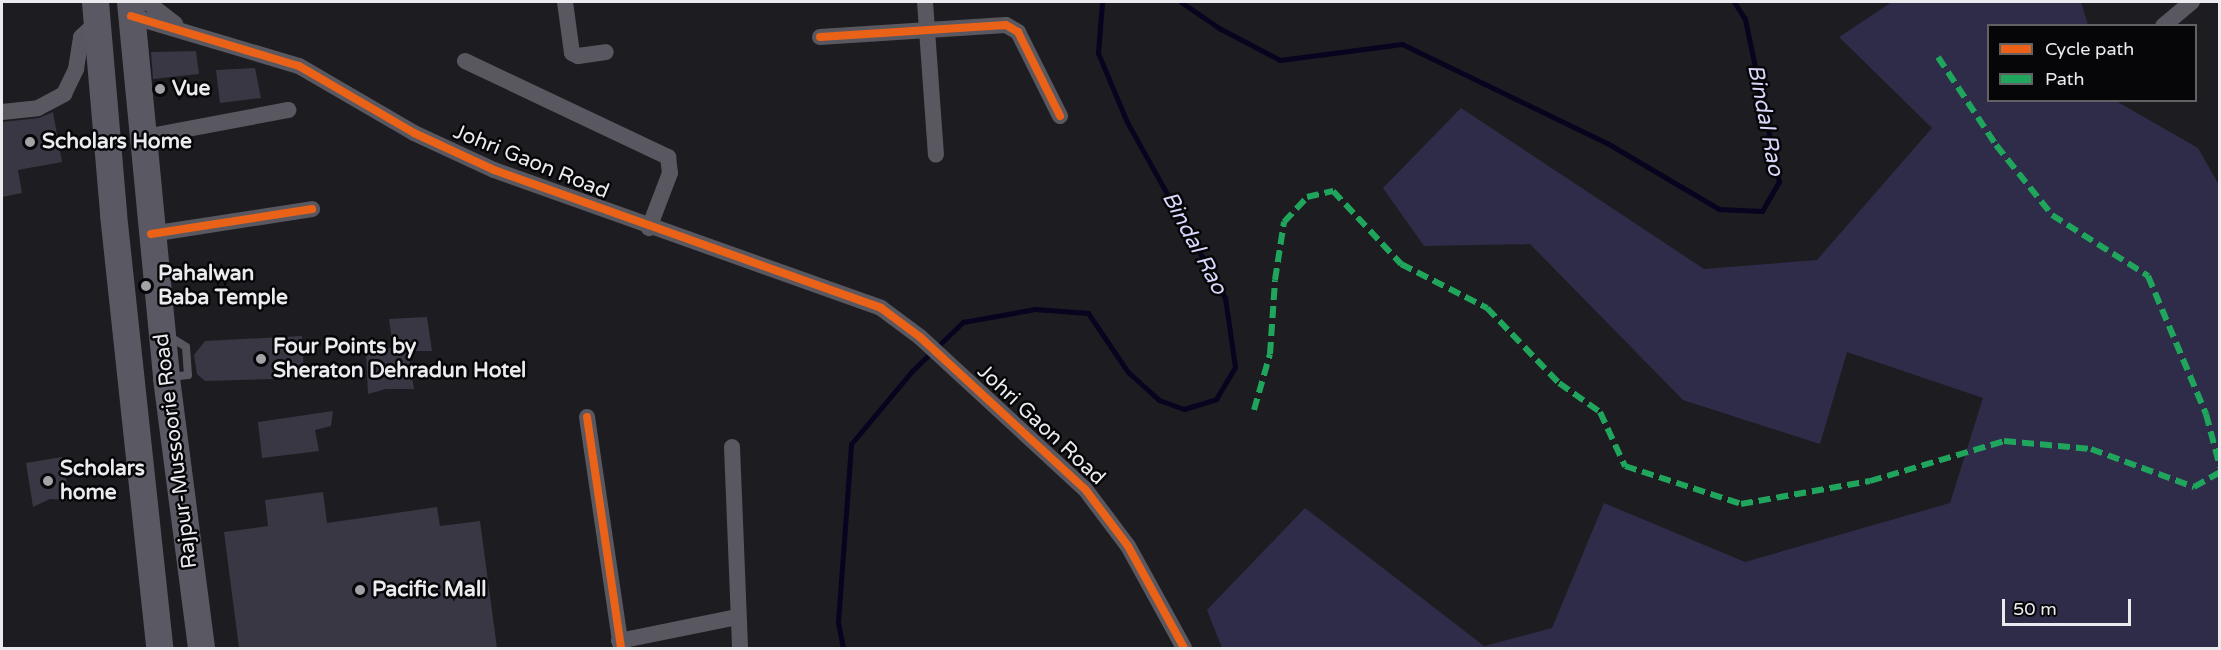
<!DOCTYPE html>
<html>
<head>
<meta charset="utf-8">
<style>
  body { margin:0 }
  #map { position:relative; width:2221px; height:650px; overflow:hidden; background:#1d1c20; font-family:"Varela Round",sans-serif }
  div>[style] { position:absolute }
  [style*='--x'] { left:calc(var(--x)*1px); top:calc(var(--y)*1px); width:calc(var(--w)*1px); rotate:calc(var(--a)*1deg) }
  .green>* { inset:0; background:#2f2c4a }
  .stream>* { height:5px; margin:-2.5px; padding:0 2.5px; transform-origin:2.5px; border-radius:2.5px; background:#08031e }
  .building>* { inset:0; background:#393743 }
  .lane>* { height:8px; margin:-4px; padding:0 4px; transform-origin:4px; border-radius:4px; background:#595861 }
  .street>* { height:16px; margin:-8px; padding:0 8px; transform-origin:8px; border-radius:8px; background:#595861 }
  .primary>* { height:27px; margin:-13.5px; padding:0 13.5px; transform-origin:13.5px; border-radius:13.5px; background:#5a5963 }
  .quiet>* { height:6px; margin-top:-3px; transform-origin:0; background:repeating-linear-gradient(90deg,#20a55d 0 12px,transparent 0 18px) }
  .cycleway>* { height:8px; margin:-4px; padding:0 4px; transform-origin:4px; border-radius:4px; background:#ea6118 }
  .dots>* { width:16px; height:16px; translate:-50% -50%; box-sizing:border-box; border:3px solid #060608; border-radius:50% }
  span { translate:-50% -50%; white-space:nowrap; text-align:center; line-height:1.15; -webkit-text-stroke:5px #060608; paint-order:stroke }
  .poi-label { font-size:21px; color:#ebebef; font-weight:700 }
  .left { translate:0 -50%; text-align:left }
  .street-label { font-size:21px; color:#ebebef }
  .water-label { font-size:22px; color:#d8d6fa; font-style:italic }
  .frame { position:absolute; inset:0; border:3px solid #ebebef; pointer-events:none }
  .legend { position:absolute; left:1987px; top:24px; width:210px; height:78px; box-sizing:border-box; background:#060608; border:2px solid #626264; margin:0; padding:8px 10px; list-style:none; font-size:18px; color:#ebebef }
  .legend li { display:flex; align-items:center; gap:12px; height:30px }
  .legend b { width:30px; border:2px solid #626264 }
  .scale { position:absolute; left:2002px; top:599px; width:129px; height:27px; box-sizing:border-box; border:3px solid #ebebef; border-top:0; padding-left:8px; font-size:18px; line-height:21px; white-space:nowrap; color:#ebebef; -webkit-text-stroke:4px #060608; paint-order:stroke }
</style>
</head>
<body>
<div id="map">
  <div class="green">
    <i style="clip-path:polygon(1892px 2px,2081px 2px,2088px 25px,1988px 26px,1988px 100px,2116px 101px,2198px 148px,2219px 185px,2219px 648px,1222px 648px,1207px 610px,1305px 508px,1484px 646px,1552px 628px,1604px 503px,1745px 562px,1950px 503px,1983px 398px,1847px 352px,1820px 444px,1683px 400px,1530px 244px,1424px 246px,1383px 188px,1461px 108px,1704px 269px,1817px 260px,1932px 128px,1839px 37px)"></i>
  </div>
  <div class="stream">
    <i style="--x:1181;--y:2;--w:46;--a:34.4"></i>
    <i style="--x:1219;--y:28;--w:69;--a:27.7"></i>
    <i style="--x:1280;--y:60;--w:123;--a:-7.5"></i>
    <i style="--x:1402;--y:44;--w:228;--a:25.8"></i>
    <i style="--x:1607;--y:143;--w:130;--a:30.5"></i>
    <i style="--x:1719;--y:209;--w:43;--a:2.7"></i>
    <i style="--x:1762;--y:211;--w:34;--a:-60"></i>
    <i style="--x:1779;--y:182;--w:167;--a:-101.8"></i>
    <i style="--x:1745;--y:19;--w:20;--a:-123"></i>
    <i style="--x:843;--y:648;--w:26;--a:-101"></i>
    <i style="--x:838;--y:622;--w:178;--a:-85.8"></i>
    <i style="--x:851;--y:444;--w:95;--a:-50.1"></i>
    <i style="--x:912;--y:371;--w:71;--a:-43.9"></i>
    <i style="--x:963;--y:322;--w:73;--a:-10.2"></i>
    <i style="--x:1035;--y:309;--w:53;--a:4.3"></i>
    <i style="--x:1088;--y:313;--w:71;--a:55.9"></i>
    <i style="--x:1128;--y:372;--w:42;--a:42.1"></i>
    <i style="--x:1159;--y:400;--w:27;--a:20"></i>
    <i style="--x:1184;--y:409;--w:34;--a:-17"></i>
    <i style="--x:1216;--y:399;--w:37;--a:-59"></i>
    <i style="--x:1235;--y:367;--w:70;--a:-98.2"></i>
    <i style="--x:1225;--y:298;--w:201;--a:-119.1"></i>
    <i style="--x:1127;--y:122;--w:75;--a:-112.8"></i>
    <i style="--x:1098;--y:53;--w:51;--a:-85.5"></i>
  </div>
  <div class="building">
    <i style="clip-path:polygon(196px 51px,199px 74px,153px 79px,151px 52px)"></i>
    <i style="clip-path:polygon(255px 68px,261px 98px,220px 103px,216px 70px)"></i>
    <i style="clip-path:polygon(53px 112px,62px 162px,18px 170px,22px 193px,2px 197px,2px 122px,39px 118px)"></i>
    <i style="clip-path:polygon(427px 317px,432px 351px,408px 351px,414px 389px,386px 389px,368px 394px,366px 354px,393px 347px,389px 319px)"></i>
    <i style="clip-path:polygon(302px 336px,304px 378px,205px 381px,197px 374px,194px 355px,205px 341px)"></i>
    <i style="clip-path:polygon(333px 411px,331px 426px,315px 430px,319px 451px,262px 458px,258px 422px)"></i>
    <i style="clip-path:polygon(62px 457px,70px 500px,50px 499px,33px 507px,26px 463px)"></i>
    <i style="clip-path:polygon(323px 492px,327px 523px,437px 507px,440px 526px,480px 521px,497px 648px,239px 648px,224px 532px,268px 526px,265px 500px)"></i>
  </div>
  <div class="lane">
    <i style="--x:167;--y:335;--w:22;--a:32"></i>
    <i style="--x:186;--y:347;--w:28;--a:86"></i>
    <i style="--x:188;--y:375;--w:17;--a:173"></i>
  </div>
  <div class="street">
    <i style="--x:147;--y:2;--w:36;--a:38"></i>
    <i style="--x:565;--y:2;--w:51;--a:82.2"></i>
    <i style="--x:572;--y:53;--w:7;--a:27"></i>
    <i style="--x:578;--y:56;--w:28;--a:-8"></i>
    <i style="--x:925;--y:2;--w:153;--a:85.9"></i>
    <i style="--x:131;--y:16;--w:175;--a:16.6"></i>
    <i style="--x:299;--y:66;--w:133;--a:30.2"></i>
    <i style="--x:414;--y:133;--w:88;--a:24.8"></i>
    <i style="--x:494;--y:170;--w:411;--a:19.6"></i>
    <i style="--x:881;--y:308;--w:49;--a:36.6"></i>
    <i style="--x:920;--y:337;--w:224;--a:42.7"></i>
    <i style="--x:1085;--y:489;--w:71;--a:53"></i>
    <i style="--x:1128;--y:546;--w:116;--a:61.2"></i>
    <i style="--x:2163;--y:26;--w:38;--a:-40"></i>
    <i style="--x:820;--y:37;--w:186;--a:-3.7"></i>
    <i style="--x:1006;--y:25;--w:14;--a:30"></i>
    <i style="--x:1018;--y:32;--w:94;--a:63.4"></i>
    <i style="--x:465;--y:61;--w:225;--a:25.3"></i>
    <i style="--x:668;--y:157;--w:16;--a:83"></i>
    <i style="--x:670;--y:173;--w:59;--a:110.9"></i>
    <i style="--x:2;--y:112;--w:36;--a:-6"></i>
    <i style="--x:38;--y:108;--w:30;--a:-28"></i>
    <i style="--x:64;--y:94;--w:28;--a:-64"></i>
    <i style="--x:76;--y:69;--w:32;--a:-81"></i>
    <i style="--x:81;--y:37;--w:22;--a:-43"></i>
    <i style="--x:145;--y:137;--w:146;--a:-10.7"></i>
    <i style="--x:151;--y:234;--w:163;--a:-8.8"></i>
    <i style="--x:587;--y:417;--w:233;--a:81.6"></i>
    <i style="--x:732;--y:447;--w:201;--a:87.7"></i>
    <i style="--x:619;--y:641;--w:120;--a:-11.5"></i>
  </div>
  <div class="primary">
    <i style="--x:95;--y:2;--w:213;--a:85.1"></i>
    <i style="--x:113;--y:214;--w:436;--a:83.9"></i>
    <i style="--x:130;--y:2;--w:378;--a:84.5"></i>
    <i style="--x:166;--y:378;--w:272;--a:82.6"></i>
  </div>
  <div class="quiet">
    <i style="--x:1938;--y:57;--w:105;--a:56.6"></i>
    <i style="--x:1996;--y:145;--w:90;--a:51.3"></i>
    <i style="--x:2052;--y:215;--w:114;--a:32.4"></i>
    <i style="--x:2148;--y:276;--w:150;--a:67.2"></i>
    <i style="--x:2206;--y:414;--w:55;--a:75.2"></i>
    <i style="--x:1254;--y:410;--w:58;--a:-74.1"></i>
    <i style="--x:1270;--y:354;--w:74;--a:-86.1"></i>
    <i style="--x:1275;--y:280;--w:59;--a:-81.2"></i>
    <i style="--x:1284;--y:222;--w:34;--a:-47"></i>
    <i style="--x:1307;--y:197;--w:27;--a:-13"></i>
    <i style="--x:1333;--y:191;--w:100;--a:47"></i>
    <i style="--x:1401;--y:264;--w:97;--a:27.1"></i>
    <i style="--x:1487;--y:308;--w:104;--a:46.2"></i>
    <i style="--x:1559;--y:383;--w:50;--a:35.3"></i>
    <i style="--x:1600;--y:412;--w:60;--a:65.2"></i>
    <i style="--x:1625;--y:466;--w:122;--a:18.1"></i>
    <i style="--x:1741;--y:504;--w:131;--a:-10.1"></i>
    <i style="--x:1870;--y:481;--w:140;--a:-16.6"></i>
    <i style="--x:2004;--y:441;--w:87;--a:5.3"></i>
    <i style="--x:2091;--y:449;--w:110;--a:20.3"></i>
    <i style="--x:2194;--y:487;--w:30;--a:-30"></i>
  </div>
  <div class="cycleway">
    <i style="--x:131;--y:16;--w:175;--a:16.6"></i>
    <i style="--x:299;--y:66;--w:133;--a:30.2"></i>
    <i style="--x:414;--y:133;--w:88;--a:24.8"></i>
    <i style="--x:494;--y:170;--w:411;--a:19.6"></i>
    <i style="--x:881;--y:308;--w:49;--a:36.6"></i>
    <i style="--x:920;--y:337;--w:224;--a:42.7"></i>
    <i style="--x:1085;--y:489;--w:71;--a:53"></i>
    <i style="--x:1128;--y:546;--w:116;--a:61.2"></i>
    <i style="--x:820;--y:37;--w:186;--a:-3.7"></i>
    <i style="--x:1006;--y:25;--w:14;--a:30"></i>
    <i style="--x:1018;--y:32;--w:94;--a:63.4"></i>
    <i style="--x:151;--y:234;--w:163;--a:-8.8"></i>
    <i style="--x:587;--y:417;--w:233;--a:81.6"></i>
  </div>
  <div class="dots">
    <i style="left:160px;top:89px;background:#a3a3a7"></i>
    <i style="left:30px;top:142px;background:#a3a3a7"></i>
    <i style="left:146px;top:286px;background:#a3a3a7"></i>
    <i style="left:261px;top:359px;background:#a3a3a7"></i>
    <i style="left:48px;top:481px;background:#a3a3a7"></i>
    <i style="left:360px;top:590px;background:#a3a3a7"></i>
  </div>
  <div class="poi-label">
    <span class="left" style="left:172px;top:89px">Vue</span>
    <span class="left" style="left:42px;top:142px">Scholars Home</span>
    <span class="left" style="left:158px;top:286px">Pahalwan<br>Baba Temple</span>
    <span class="left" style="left:273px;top:359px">Four Points by<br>Sheraton Dehradun Hotel</span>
    <span class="left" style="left:60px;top:481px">Scholars<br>home</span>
    <span class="left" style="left:372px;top:590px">Pacific Mall</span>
  </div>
  <div class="street-label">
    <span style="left:531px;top:162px;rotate:22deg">Johri Gaon Road</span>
    <span style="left:1041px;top:425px;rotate:43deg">Johri Gaon Road</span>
    <span style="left:176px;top:451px;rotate:-97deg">Rajpur-Mussoorie Road</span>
  </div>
  <div class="water-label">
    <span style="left:1765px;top:120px;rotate:79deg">Bindal Rao</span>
    <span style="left:1194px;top:243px;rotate:62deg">Bindal Rao</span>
  </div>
  <div class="frame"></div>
  <ul class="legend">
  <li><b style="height:8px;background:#ea6118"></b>Cycle path</li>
  <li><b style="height:8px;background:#20a55d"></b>Path</li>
  </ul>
  <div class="scale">50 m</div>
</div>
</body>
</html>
